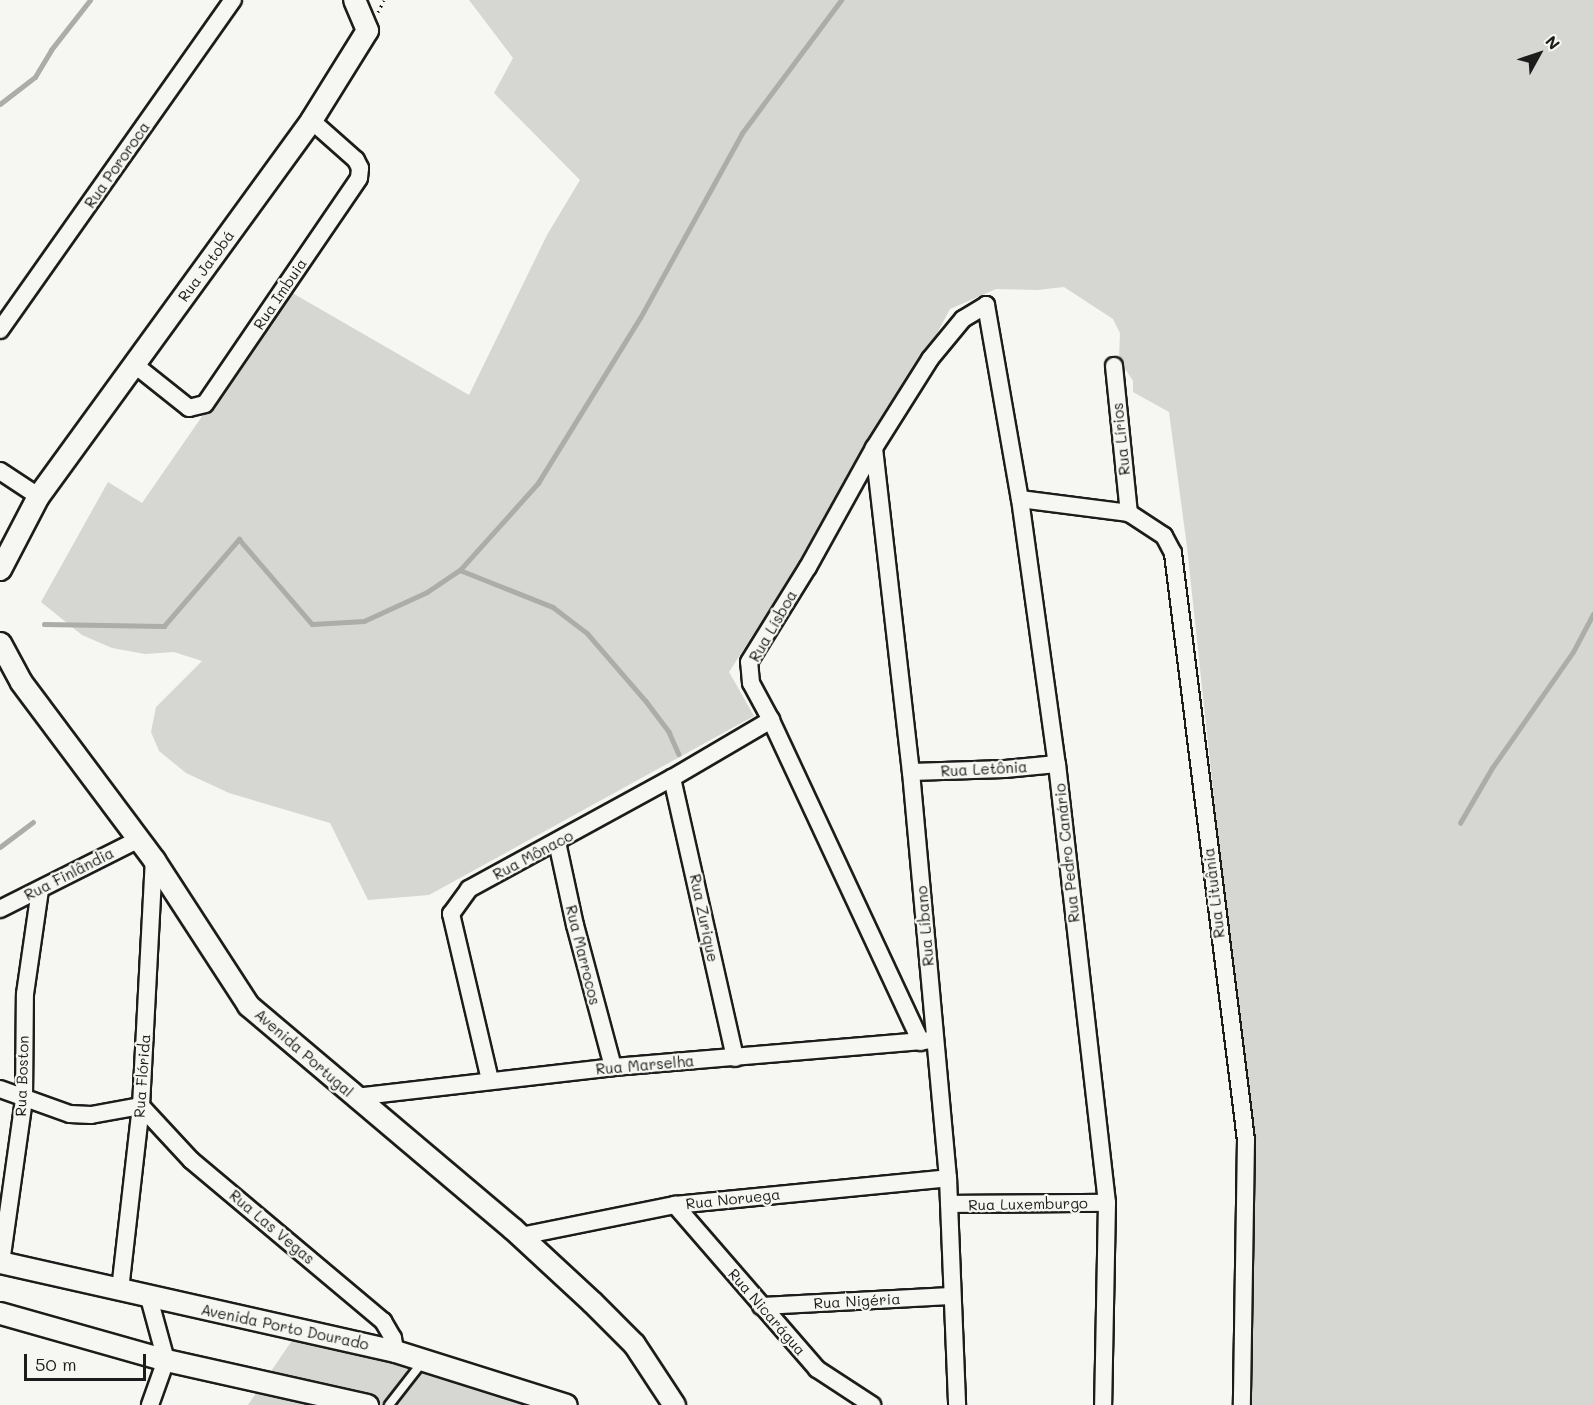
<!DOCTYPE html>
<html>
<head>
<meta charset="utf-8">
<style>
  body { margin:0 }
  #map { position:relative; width:1593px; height:1405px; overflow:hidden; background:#f6f6f2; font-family:Mali,sans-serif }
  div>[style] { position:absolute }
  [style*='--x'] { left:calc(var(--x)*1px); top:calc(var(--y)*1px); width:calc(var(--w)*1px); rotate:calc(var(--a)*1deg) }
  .green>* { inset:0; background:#d6d6d2 }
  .stream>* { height:4.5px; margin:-2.25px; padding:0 2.25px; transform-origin:2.25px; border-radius:2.25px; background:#acaca9 }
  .path>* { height:3px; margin-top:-1.5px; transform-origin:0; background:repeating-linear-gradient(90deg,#1c1c1c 0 1.5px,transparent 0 6px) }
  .roads { filter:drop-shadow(2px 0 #1c1c1c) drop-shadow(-2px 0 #1c1c1c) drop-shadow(0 2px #1c1c1c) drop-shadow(0 -2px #1c1c1c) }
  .service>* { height:8px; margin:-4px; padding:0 4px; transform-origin:4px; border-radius:4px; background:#f6f6f2 }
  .minor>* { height:16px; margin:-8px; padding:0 8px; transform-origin:8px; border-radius:8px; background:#f6f6f2 }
  .tertiary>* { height:21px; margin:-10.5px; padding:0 10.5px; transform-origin:10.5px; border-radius:10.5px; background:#f6f6f2 }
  span { translate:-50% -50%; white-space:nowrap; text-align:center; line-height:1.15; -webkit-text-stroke:4.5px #f6f6f2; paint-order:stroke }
  .street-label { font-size:15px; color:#1c1c1c }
  .north { position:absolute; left:1509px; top:24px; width:60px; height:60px; -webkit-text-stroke:4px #f6f6f2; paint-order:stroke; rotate:50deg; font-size:16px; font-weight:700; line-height:24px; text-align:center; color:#1c1c1c }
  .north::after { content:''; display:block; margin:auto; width:21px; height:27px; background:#1c1c1c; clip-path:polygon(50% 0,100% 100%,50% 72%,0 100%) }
  .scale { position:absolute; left:24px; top:1354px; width:122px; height:27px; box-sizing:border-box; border:3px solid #1c1c1c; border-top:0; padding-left:8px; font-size:18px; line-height:21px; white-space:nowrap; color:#1c1c1c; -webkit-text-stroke:4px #f6f6f2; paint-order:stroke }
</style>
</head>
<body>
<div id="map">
  <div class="green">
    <i style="clip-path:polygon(469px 0,1593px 0,1593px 1405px,1244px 1405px,1250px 1135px,1187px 547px,1169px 412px,1133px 392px,1133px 381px,1119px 359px,1120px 333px,1113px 319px,1064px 287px,1037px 290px,996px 289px,950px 309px,887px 427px,729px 672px,754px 716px,429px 895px,368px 900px,330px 823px,229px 793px,186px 773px,159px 751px,151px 732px,156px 707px,202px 661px,174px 652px,145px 654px,112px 648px,82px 635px,41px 602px,108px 482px,142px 503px,289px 291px,469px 395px,547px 235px,580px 180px,494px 93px,513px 58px)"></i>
    <i style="clip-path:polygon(295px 1336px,491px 1389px,531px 1405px,248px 1405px)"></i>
  </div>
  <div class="stream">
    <i style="--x:0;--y:104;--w:44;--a:-37.6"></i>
    <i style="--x:35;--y:77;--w:31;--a:-59"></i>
    <i style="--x:51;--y:50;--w:63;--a:-52"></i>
    <i style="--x:460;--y:570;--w:100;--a:21.7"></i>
    <i style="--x:553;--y:607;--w:43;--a:37.4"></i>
    <i style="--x:587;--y:633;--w:90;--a:49.1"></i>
    <i style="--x:646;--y:701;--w:39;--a:53"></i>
    <i style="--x:669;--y:732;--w:24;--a:66"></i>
    <i style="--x:44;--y:624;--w:120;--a:1"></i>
    <i style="--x:164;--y:626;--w:115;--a:-49.2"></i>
    <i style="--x:239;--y:539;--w:112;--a:49.3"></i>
    <i style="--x:312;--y:624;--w:52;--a:-3.3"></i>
    <i style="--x:364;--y:621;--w:69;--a:-24.7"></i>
    <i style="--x:427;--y:592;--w:40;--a:-34"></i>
    <i style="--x:460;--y:570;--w:117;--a:-48.1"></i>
    <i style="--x:538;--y:483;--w:194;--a:-58.3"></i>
    <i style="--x:640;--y:318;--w:211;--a:-61.1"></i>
    <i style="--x:742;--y:133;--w:166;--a:-53.3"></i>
    <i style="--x:1460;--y:823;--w:64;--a:-59.8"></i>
    <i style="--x:1492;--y:768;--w:141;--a:-55.1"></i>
    <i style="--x:1573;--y:652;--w:43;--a:-62.2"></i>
    <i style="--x:0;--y:847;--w:41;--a:-37.1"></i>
  </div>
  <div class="path">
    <i style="--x:378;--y:12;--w:13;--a:-63"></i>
  </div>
  <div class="roads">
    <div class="service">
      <i style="--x:389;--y:1405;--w:57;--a:-52.1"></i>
    </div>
    <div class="minor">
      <i style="--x:0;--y:330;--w:404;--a:-54.8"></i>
      <i style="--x:135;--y:365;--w:69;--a:38.5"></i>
      <i style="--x:189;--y:408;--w:16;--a:-14"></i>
      <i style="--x:205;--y:404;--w:273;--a:-55.7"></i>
      <i style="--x:359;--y:178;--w:10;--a:-84"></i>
      <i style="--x:360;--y:168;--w:9;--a:-117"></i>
      <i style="--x:356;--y:160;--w:60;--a:-138.4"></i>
      <i style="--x:1114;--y:366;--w:148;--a:84.2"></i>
      <i style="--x:874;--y:448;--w:326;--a:83.5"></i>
      <i style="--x:911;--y:772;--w:408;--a:84.8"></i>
      <i style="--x:948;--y:1178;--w:227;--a:87.7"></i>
      <i style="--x:0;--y:471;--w:45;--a:33.3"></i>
      <i style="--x:1020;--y:499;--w:110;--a:7.3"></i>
      <i style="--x:1129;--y:513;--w:42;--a:33.3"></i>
      <i style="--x:1164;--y:536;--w:19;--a:62"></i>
      <i style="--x:1173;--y:553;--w:592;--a:82.91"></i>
      <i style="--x:1246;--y:1140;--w:265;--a:90.9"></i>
      <i style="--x:911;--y:772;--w:94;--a:-1.8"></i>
      <i style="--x:1005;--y:769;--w:52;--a:-5.5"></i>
      <i style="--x:672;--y:778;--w:287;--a:77.3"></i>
      <i style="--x:557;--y:842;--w:85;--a:77.8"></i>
      <i style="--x:575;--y:925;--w:147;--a:75"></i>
      <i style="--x:0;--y:909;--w:156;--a:-26.7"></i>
      <i style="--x:921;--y:1042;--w:355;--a:-115"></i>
      <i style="--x:771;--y:720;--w:42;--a:-118.4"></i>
      <i style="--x:751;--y:683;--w:21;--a:-95"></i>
      <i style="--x:749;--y:662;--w:112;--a:-58.2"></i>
      <i style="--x:808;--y:567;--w:136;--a:-61"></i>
      <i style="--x:874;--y:448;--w:105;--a:-57.8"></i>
      <i style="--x:930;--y:359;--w:52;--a:-50.5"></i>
      <i style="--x:963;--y:319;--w:27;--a:-31"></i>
      <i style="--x:986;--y:305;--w:197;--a:80.1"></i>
      <i style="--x:1020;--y:499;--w:268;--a:82.1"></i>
      <i style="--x:1057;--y:764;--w:442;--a:83.5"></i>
      <i style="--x:1107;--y:1203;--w:202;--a:91.1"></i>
      <i style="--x:490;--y:1080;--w:171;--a:-103.2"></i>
      <i style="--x:451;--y:914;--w:31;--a:-54"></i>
      <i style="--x:469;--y:889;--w:231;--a:-28.7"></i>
      <i style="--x:672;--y:778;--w:115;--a:-30.4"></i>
      <i style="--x:0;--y:1089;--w:74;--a:19.7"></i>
      <i style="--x:70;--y:1114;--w:21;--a:3"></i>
      <i style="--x:91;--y:1115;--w:51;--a:-10.2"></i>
      <i style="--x:141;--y:1106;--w:74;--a:47.2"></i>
      <i style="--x:191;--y:1160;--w:251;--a:40"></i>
      <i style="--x:383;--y:1321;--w:20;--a:60"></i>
      <i style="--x:393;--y:1338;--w:13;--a:81"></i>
      <i style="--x:355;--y:1097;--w:260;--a:-6.6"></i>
      <i style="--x:613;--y:1067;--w:320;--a:-4.8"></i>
      <i style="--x:949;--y:1204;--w:158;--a:-0.4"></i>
      <i style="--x:675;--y:1205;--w:217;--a:49.1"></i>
      <i style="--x:817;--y:1369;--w:66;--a:33.2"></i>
      <i style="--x:521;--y:1236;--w:157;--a:-11.4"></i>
      <i style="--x:675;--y:1205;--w:274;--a:-5.6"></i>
      <i style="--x:1;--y:1263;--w:165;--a:-82"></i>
      <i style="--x:24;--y:1100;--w:106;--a:-89.5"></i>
      <i style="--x:25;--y:994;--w:105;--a:-81.8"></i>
      <i style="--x:120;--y:1290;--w:185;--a:-83.5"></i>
      <i style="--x:141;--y:1106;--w:246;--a:-87"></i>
      <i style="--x:149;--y:1298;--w:64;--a:74.7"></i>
      <i style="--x:166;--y:1360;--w:48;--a:109.6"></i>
      <i style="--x:761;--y:1306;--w:191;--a:-3"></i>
    </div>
    <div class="tertiary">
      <i style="--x:0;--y:569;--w:82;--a:-62.5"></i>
      <i style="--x:38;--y:496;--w:465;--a:-54"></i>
      <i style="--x:311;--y:120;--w:106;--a:-58.1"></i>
      <i style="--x:367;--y:30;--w:33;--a:-113"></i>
      <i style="--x:0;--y:643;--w:44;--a:61.7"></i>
      <i style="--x:21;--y:682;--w:222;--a:53.2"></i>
      <i style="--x:154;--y:860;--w:173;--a:57"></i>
      <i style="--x:248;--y:1005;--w:346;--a:40.2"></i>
      <i style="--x:512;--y:1228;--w:109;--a:42.8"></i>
      <i style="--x:592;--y:1302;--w:59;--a:45"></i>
      <i style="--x:634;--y:1344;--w:73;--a:56.7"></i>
      <i style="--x:0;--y:1262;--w:405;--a:12.7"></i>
      <i style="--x:395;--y:1351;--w:179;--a:17.5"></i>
      <i style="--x:0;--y:1313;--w:173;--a:15.8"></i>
      <i style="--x:166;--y:1360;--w:206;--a:12.6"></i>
    </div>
  </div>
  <div class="street-label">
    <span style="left:117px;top:165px;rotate:-55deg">Rua Pororoca</span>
    <span style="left:206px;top:266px;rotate:-54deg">Rua Jatobá</span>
    <span style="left:280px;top:294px;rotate:-56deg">Rua Imbuia</span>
    <span style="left:1121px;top:439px;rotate:-96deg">Rua Lírios</span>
    <span style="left:773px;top:626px;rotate:-60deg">Rua Lísboa</span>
    <span style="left:984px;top:769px;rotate:-3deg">Rua Letônia</span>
    <span style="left:1067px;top:853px;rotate:-96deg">Rua Pedro Canário</span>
    <span style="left:533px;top:855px;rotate:-28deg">Rua Mônaco</span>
    <span style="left:69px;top:874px;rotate:-27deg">Rua Finlândia</span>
    <span style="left:1214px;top:893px;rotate:-97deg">Rua Lituânia</span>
    <span style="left:704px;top:918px;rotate:78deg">Rua Zurique</span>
    <span style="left:925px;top:926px;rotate:-95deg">Rua Líbano</span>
    <span style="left:583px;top:955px;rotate:76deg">Rua Marrocos</span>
    <span style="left:304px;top:1053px;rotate:41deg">Avenida Portugal</span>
    <span style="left:645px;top:1065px;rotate:-5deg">Rua Marselha</span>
    <span style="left:22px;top:1076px;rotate:-88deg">Rua Boston</span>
    <span style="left:142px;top:1076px;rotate:-86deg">Rua Flórida</span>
    <span style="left:733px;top:1199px;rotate:-6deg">Rua Noruega</span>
    <span style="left:1028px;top:1204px;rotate:-1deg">Rua Luxemburgo</span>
    <span style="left:272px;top:1227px;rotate:40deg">Rua Las Vegas</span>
    <span style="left:857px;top:1301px;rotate:-3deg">Rua Nigéria</span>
    <span style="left:767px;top:1312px;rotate:49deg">Rua Nicarágua</span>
    <span style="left:285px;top:1327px;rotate:12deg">Avenida Porto Dourado</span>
  </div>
  <div class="north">N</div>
  <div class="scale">50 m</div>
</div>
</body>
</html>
